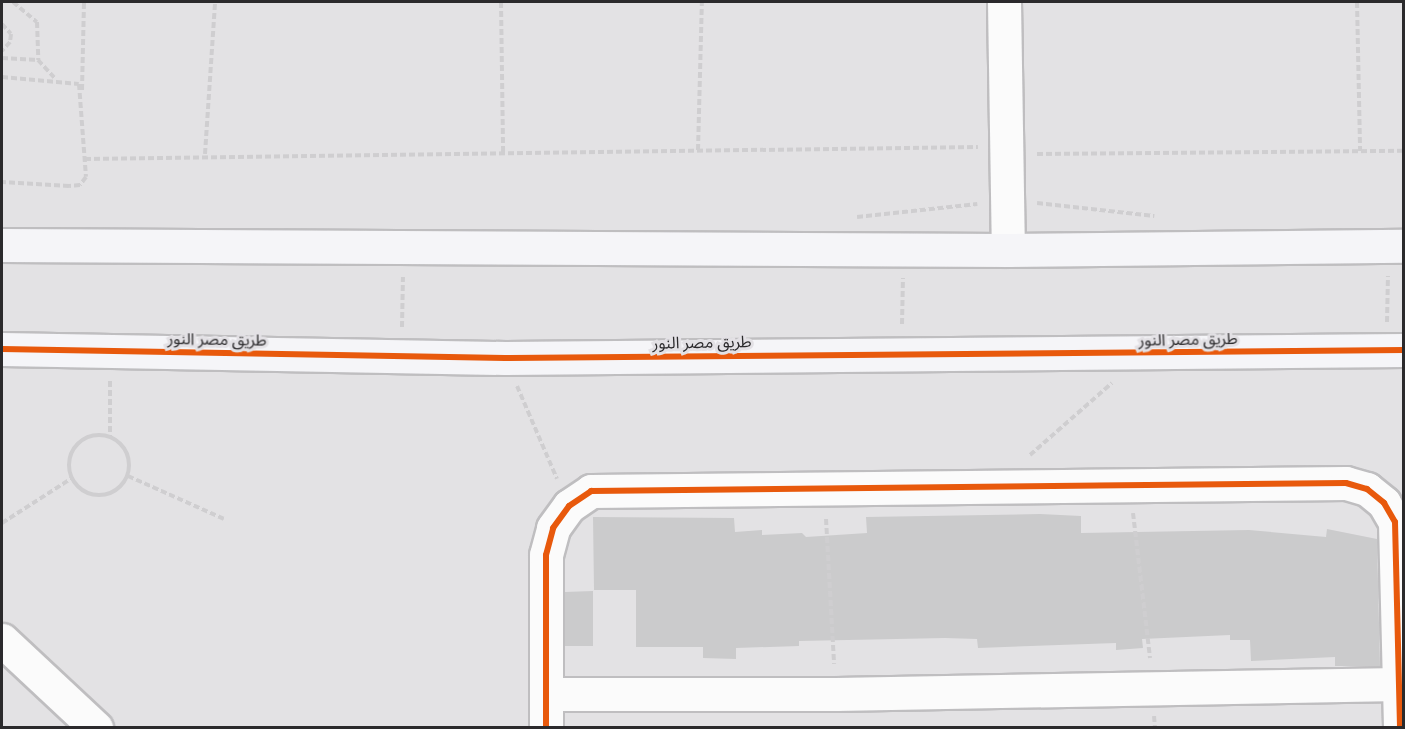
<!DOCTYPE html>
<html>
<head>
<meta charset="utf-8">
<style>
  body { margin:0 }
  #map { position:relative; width:1405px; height:729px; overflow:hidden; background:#e3e2e4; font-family:"Public Sans","Noto Sans Arabic",sans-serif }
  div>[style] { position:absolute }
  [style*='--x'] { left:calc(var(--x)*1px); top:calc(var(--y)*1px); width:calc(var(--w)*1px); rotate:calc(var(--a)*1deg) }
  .building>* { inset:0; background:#cbcbcc }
  .path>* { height:4px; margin-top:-2px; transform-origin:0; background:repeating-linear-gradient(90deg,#cfced0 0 6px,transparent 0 9px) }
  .path>.ring { margin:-2px; padding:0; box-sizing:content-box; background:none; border:4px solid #cfced0; border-radius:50% }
  .roads { filter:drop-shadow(2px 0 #bfbec0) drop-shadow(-2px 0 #bfbec0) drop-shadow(0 2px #bfbec0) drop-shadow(0 -2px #bfbec0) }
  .street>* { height:33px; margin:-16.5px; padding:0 16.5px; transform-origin:16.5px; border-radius:16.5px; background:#fbfbfb }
  .secondary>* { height:33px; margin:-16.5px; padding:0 16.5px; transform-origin:16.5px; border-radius:16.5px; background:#f5f5f8 }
  .cycleway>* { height:6px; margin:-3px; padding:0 3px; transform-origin:3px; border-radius:3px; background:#e8590c }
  span { translate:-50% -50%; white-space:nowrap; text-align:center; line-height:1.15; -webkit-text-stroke:6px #e3e1e5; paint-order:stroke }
  .street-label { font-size:16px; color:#2b2a2c }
  .frame { position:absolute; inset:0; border:3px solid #2b2a2c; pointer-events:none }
</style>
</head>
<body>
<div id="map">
  <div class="building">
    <i style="clip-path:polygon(1040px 514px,1081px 516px,1081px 533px,1249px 530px,1326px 537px,1327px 529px,1377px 539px,1380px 666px,1335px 666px,1335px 657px,1251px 661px,1250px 640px,1230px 640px,1230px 635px,1142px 639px,1143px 648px,1116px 650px,1116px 643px,978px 648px,977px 639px,945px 638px,799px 641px,799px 646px,736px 648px,736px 659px,703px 658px,703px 647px,636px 647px,636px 590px,594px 590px,593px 517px,734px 518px,735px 532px,762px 530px,762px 535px,802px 533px,806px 537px,867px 533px,866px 517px)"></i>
    <i style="clip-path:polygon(593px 591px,593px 646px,565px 646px,565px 592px)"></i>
  </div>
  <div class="path">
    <i style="--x:13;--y:2;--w:31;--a:40"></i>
    <i style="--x:37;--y:22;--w:38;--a:88"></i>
    <i style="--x:501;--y:2;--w:150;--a:89.2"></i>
    <i style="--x:1357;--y:2;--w:149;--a:88.8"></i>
    <i style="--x:2;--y:24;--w:13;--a:48"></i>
    <i style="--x:11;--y:34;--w:8;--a:97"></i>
    <i style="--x:10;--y:42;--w:12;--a:132"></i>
    <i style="--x:2;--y:58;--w:36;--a:3"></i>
    <i style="--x:38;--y:60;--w:26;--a:47"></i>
    <i style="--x:2;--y:77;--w:77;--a:5.2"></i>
    <i style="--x:79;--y:84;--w:93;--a:85.7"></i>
    <i style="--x:86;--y:177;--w:10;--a:127"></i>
    <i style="--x:80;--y:185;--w:11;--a:175"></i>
    <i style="--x:69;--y:186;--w:67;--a:-176.6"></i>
    <i style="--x:82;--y:90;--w:88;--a:-88.7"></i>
    <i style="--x:698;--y:150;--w:148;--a:-88.5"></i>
    <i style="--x:205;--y:154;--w:152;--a:-86.2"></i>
    <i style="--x:1037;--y:154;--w:367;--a:-0.5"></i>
    <i style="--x:85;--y:159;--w:893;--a:-0.77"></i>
    <i style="--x:1037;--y:203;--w:118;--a:6.3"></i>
    <i style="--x:857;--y:217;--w:121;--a:-6.2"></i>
    <i style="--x:1387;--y:322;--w:46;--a:-88.8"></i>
    <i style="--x:902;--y:324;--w:46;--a:-88.8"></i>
    <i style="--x:402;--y:327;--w:50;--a:-88.9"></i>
    <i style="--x:110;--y:381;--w:56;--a:90"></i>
    <i style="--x:517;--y:386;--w:101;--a:66.7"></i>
    <i class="ring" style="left:69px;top:435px;width:56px;height:56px"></i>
    <i style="--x:1030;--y:455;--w:109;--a:-41.3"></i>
    <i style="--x:128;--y:476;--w:105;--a:24.1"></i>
    <i style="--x:1133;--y:513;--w:146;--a:83.3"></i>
    <i style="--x:826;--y:519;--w:145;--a:86.8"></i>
    <i style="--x:2;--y:523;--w:83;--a:-32.7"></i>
    <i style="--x:1154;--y:716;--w:12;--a:85"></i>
  </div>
  <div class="roads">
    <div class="street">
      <i style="--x:1004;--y:2;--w:248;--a:89.1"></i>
      <i style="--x:2;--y:640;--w:129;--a:43.1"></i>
      <i style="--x:546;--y:694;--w:290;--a:0"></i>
      <i style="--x:836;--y:694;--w:563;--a:-1.02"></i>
      <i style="--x:546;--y:728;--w:173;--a:-90"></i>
      <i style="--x:546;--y:555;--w:28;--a:-75"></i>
      <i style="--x:553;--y:528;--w:27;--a:-54"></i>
      <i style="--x:569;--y:506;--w:27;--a:-34"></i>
      <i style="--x:591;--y:491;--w:755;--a:-0.61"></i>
      <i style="--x:1346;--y:483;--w:22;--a:16"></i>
      <i style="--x:1367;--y:489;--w:22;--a:39"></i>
      <i style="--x:1384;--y:503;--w:22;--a:60"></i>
      <i style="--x:1395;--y:522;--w:206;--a:88.6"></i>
    </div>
    <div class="secondary">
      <i style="--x:2;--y:245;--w:1006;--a:0.28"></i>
      <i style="--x:1008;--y:250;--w:396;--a:-0.6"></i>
      <i style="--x:2;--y:349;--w:503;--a:1.03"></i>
      <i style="--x:505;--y:358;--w:899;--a:-0.51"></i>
    </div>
  </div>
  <div class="cycleway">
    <i style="--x:2;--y:349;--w:503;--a:1.03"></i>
    <i style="--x:505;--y:358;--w:899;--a:-0.51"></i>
    <i style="--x:546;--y:728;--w:173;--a:-90"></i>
    <i style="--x:546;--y:555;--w:28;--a:-75"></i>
    <i style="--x:553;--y:528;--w:27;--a:-54"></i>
    <i style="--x:569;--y:506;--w:27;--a:-34"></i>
    <i style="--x:591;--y:491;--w:755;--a:-0.61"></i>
    <i style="--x:1346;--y:483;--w:22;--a:16"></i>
    <i style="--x:1367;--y:489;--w:22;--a:39"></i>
    <i style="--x:1384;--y:503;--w:22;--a:60"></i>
    <i style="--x:1395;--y:522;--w:206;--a:88.6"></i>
  </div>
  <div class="street-label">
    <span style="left:217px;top:340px;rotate:1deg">طريق مصر النور</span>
    <span style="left:1188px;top:340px;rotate:-1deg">طريق مصر النور</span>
    <span style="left:702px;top:343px;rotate:-1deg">طريق مصر النور</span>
  </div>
  <div class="frame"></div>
</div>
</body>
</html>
